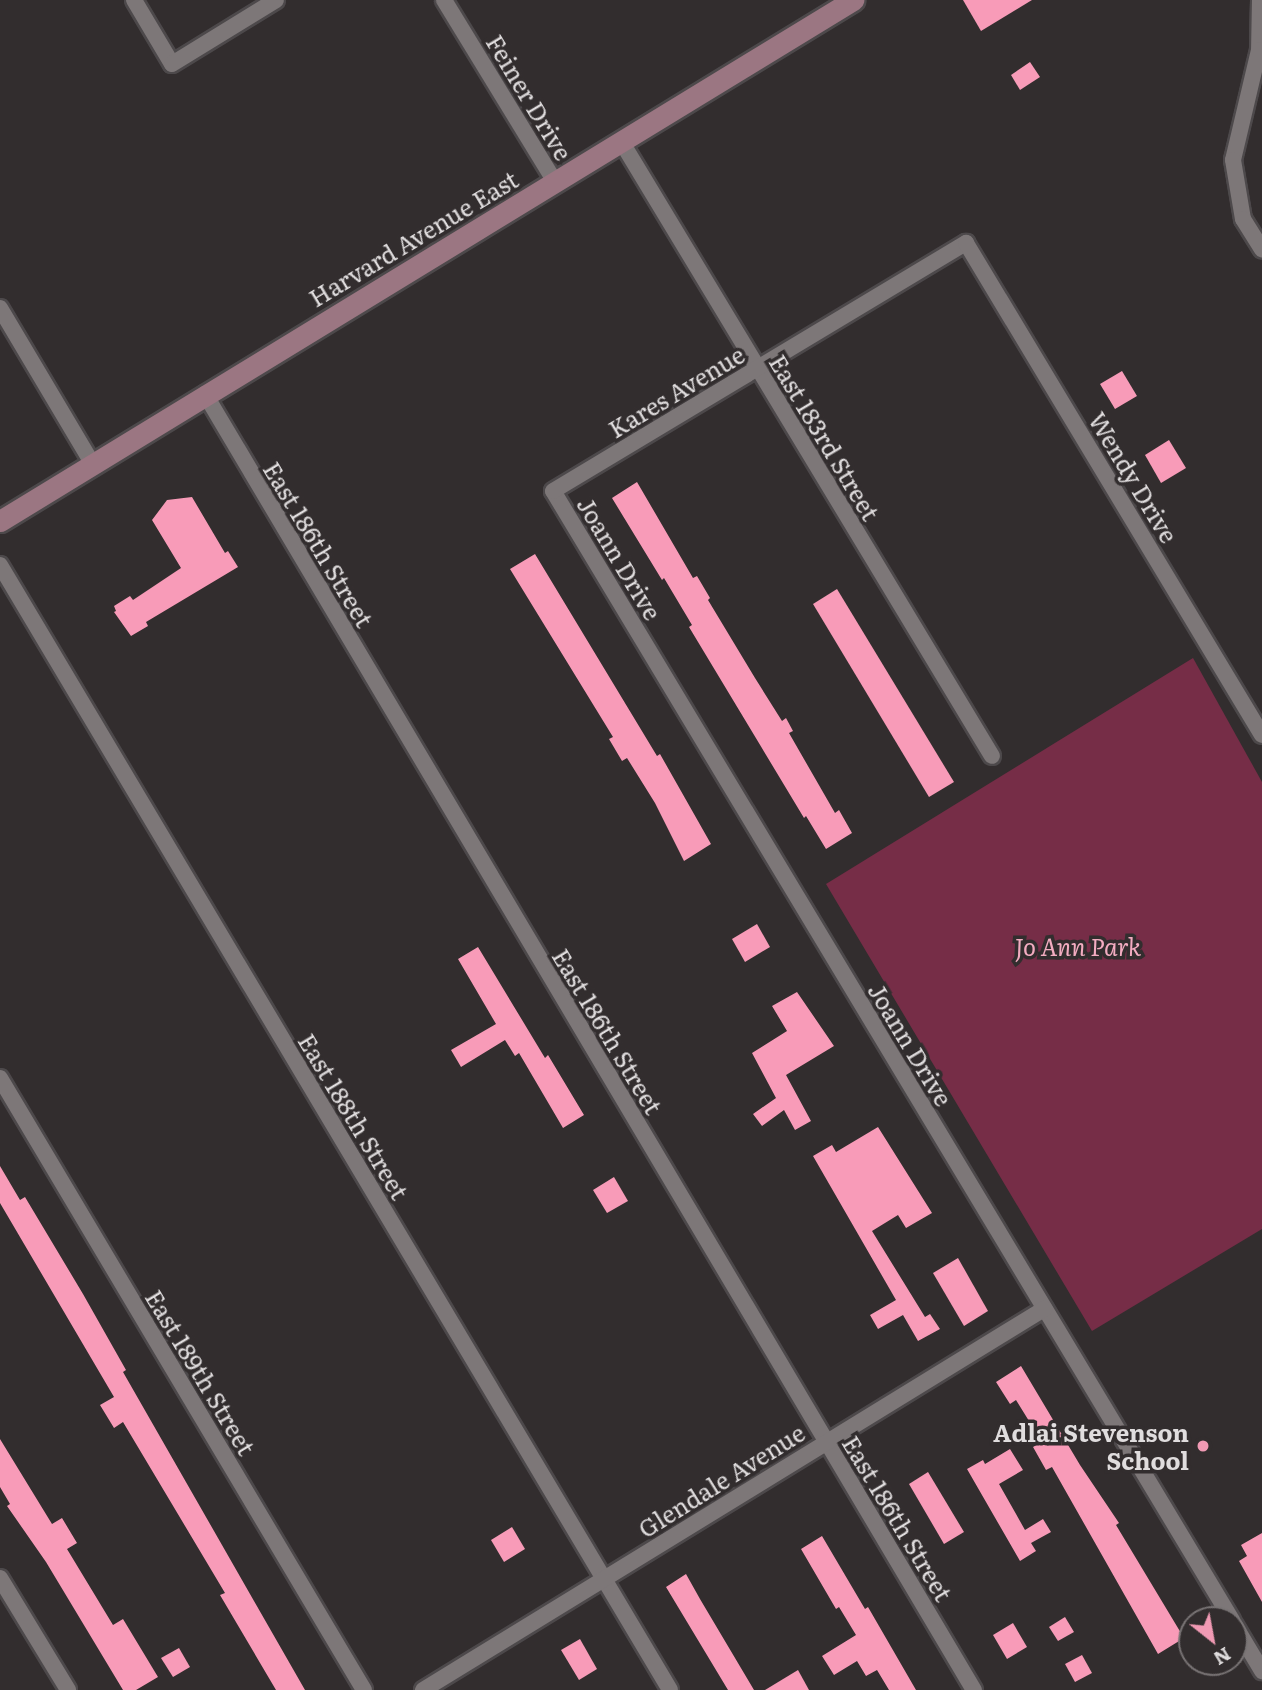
<!DOCTYPE html>
<html>
<head>
<meta charset="utf-8">
<style>
  body { margin:0 }
  #map { position:relative; width:1262px; height:1690px; overflow:hidden; background:#322d2e; font-family:Literata,serif }
  div>[style] { position:absolute }
  [style*='--x'] { left:calc(var(--x)*1px); top:calc(var(--y)*1px); width:calc(var(--w)*1px); rotate:calc(var(--a)*1deg) }
  .green>* { inset:0; background:#762d47 }
  .building>* { inset:0; background:#f89bb8 }
  .roads { filter:drop-shadow(2px 0 #4d494b) drop-shadow(-2px 0 #4d494b) drop-shadow(0 2px #4d494b) drop-shadow(0 -2px #4d494b) }
  .street>* { height:16px; margin:-8px; padding:0 8px; transform-origin:8px; border-radius:8px; background:#7d7778 }
  .secondary>* { height:21px; margin:-10.5px; padding:0 10.5px; transform-origin:10.5px; border-radius:10.5px; background:#9b7682 }
  .dots>* { width:19px; height:19px; translate:-50% -50%; box-sizing:border-box; border:4px solid #322d2e; border-radius:50% }
  span { translate:-50% -50%; white-space:nowrap; text-align:center; line-height:1.15; -webkit-text-stroke:7px #322d2e; paint-order:stroke }
  .street-label { font-size:24px; color:#e0ddde }
  .park-label { font-size:24px; color:#f3acc1; font-style:italic }
  .poi-label { font-size:24px; color:#e0ddde; font-weight:700 }
  .right { translate:-100% -50%; text-align:right }
  .north { position:absolute; left:1178px; top:1606px; width:70px; height:70px; box-sizing:border-box; background:#322d2e; border:2px solid #787374; border-radius:50%; rotate:149deg; font-size:19px; font-weight:700; line-height:28px; text-align:center; color:#e0ddde }
  .north::after { content:''; display:block; margin:auto; width:24px; height:32px; background:#f19ab4; clip-path:polygon(50% 0,100% 100%,50% 72%,0 100%) }
</style>
</head>
<body>
<div id="map">
  <div class="green">
    <i style="clip-path:polygon(1193px 658px,1262px 782px,1262px 1229px,1092px 1331px,826px 884px)"></i>
  </div>
  <div class="building">
    <i style="clip-path:polygon(963px 0,1032px 0,981px 31px)"></i>
    <i style="clip-path:polygon(1030px 62px,1040px 77px,1020px 90px,1011px 75px)"></i>
    <i style="clip-path:polygon(1122px 371px,1137px 396px,1115px 409px,1100px 384px)"></i>
    <i style="clip-path:polygon(1169px 440px,1186px 468px,1161px 483px,1145px 455px)"></i>
    <i style="clip-path:polygon(637px 482px,693px 578px,697px 576px,710px 598px,708px 600px,755px 678px,782px 721px,786px 718px,793px 731px,789px 733px,835px 813px,839px 810px,852px 833px,826px 849px,806px 816px,804px 818px,689px 627px,692px 625px,664px 578px,662px 580px,612px 498px)"></i>
    <i style="clip-path:polygon(192px 497px,225px 553px,228px 551px,238px 567px,146px 622px,148px 626px,131px 636px,114px 612px,116px 611px,114px 606px,130px 596px,133px 600px,181px 568px,152px 520px,167px 500px)"></i>
    <i style="clip-path:polygon(535px 554px,657px 756px,660px 754px,711px 844px,684px 861px,655px 803px,627px 758px,622px 761px,609px 739px,613px 737px,510px 569px)"></i>
    <i style="clip-path:polygon(837px 589px,954px 782px,929px 797px,813px 604px)"></i>
    <i style="clip-path:polygon(757px 924px,770px 947px,745px 962px,732px 939px)"></i>
    <i style="clip-path:polygon(478px 947px,545px 1058px,548px 1055px,584px 1115px,563px 1128px,519px 1053px,515px 1056px,505px 1040px,461px 1067px,451px 1050px,496px 1024px,458px 959px)"></i>
    <i style="clip-path:polygon(797px 992px,834px 1046px,786px 1075px,811px 1121px,795px 1130px,784px 1110px,762px 1126px,753px 1114px,776px 1098px,752px 1053px,787px 1031px,772px 1006px)"></i>
    <i style="clip-path:polygon(878px 1127px,932px 1213px,906px 1228px,898px 1215px,872px 1231px,925px 1317px,930px 1314px,940px 1329px,918px 1341px,903px 1315px,878px 1329px,870px 1315px,896px 1300px,813px 1156px,832px 1145px,836px 1152px)"></i>
    <i style="clip-path:polygon(0 1166px,20px 1200px,25px 1197px,83px 1294px,126px 1370px,123px 1372px,305px 1690px,276px 1690px,220px 1595px,225px 1593px,123px 1422px,114px 1428px,100px 1405px,114px 1397px,0 1203px)"></i>
    <i style="clip-path:polygon(614px 1177px,628px 1201px,607px 1213px,593px 1190px)"></i>
    <i style="clip-path:polygon(958px 1258px,988px 1311px,964px 1326px,933px 1273px)"></i>
    <i style="clip-path:polygon(1021px 1366px,1080px 1465px,1119px 1523px,1116px 1525px,1184px 1638px,1158px 1654px,1052px 1467px,1046px 1470px,1033px 1447px,1042px 1442px,1016px 1400px,1010px 1404px,996px 1382px)"></i>
    <i style="clip-path:polygon(0 1439px,52px 1524px,62px 1518px,77px 1543px,67px 1549px,113px 1625px,123px 1619px,158px 1677px,136px 1690px,123px 1690px,46px 1562px,7px 1506px,10px 1504px,0 1487px)"></i>
    <i style="clip-path:polygon(1010px 1449px,1023px 1470px,999px 1484px,1025px 1530px,1043px 1519px,1051px 1532px,1031px 1543px,1036px 1551px,1020px 1561px,967px 1469px,983px 1460px,985px 1464px)"></i>
    <i style="clip-path:polygon(928px 1472px,964px 1532px,944px 1544px,909px 1484px)"></i>
    <i style="clip-path:polygon(512px 1527px,525px 1549px,504px 1562px,491px 1540px)"></i>
    <i style="clip-path:polygon(1262px 1533px,1262px 1602px,1239px 1561px,1247px 1556px,1241px 1545px)"></i>
    <i style="clip-path:polygon(822px 1536px,865px 1609px,868px 1607px,916px 1690px,889px 1690px,877px 1670px,866px 1676px,857px 1661px,834px 1675px,822px 1656px,856px 1635px,839px 1607px,836px 1609px,801px 1549px)"></i>
    <i style="clip-path:polygon(686px 1574px,700px 1599px,754px 1690px,728px 1690px,666px 1587px)"></i>
    <i style="clip-path:polygon(1065px 1617px,1074px 1632px,1058px 1641px,1049px 1627px)"></i>
    <i style="clip-path:polygon(1013px 1623px,1027px 1647px,1007px 1659px,993px 1635px)"></i>
    <i style="clip-path:polygon(580px 1639px,597px 1669px,579px 1680px,561px 1650px)"></i>
    <i style="clip-path:polygon(179px 1648px,190px 1667px,173px 1677px,161px 1658px)"></i>
    <i style="clip-path:polygon(1082px 1655px,1092px 1673px,1075px 1682px,1065px 1664px)"></i>
    <i style="clip-path:polygon(798px 1670px,809px 1690px,765px 1690px)"></i>
  </div>
  <div class="roads">
    <div class="street">
      <i style="--x:134;--y:0;--w:74;--a:59.3"></i>
      <i style="--x:172;--y:64;--w:122;--a:-31.6"></i>
      <i style="--x:444;--y:0;--w:213;--a:58.6"></i>
      <i style="--x:1260;--y:0;--w:50;--a:91.1"></i>
      <i style="--x:1259;--y:50;--w:113;--a:103.3"></i>
      <i style="--x:1233;--y:160;--w:60;--a:80.4"></i>
      <i style="--x:1243;--y:219;--w:36;--a:58"></i>
      <i style="--x:621;--y:141;--w:718;--a:58.9"></i>
      <i style="--x:0;--y:308;--w:180;--a:59.3"></i>
      <i style="--x:205;--y:394;--w:1507;--a:59.32"></i>
      <i style="--x:0;--y:565;--w:1309;--a:59.22"></i>
      <i style="--x:0;--y:1078;--w:712;--a:59.26"></i>
      <i style="--x:0;--y:1578;--w:131;--a:58.7"></i>
      <i style="--x:1232;--y:1620;--w:1317;--a:-121.02"></i>
      <i style="--x:553;--y:491;--w:482;--a:-31"></i>
      <i style="--x:966;--y:243;--w:574;--a:58.97"></i>
      <i style="--x:1234;--y:1624;--w:55;--a:59.2"></i>
      <i style="--x:423;--y:1690;--w:729;--a:-31.53"></i>
    </div>
    <div class="secondary">
      <i style="--x:0;--y:521;--w:1000;--a:-31.42"></i>
    </div>
  </div>
  <div class="dots">
    <i style="left:1203px;top:1446px;background:#f19ab4"></i>
  </div>
  <div class="street-label">
    <span style="left:530px;top:97px;rotate:59deg">Feiner Drive</span>
    <span style="left:413px;top:238px;rotate:-31deg">Harvard Avenue East</span>
    <span style="left:676px;top:391px;rotate:-31deg">Kares Avenue</span>
    <span style="left:825px;top:437px;rotate:59deg">East 183rd Street</span>
    <span style="left:1134px;top:477px;rotate:59deg">Wendy Drive</span>
    <span style="left:319px;top:544px;rotate:59deg">East 186th Street</span>
    <span style="left:620px;top:558px;rotate:59deg">Joann Drive</span>
    <span style="left:608px;top:1031px;rotate:59deg">East 186th Street</span>
    <span style="left:911px;top:1044px;rotate:59deg">Joann Drive</span>
    <span style="left:354px;top:1116px;rotate:59deg">East 188th Street</span>
    <span style="left:201px;top:1372px;rotate:59deg">East 189th Street</span>
    <span style="left:721px;top:1480px;rotate:-32deg">Glendale Avenue</span>
    <span style="left:898px;top:1518px;rotate:59deg">East 186th Street</span>
  </div>
  <div class="park-label">
    <span style="left:1078px;top:946px">Jo Ann Park</span>
  </div>
  <div class="poi-label">
    <span class="right" style="left:1189px;top:1446px">Adlai Stevenson<br>School</span>
  </div>
  <div class="north">N</div>
</div>
</body>
</html>
